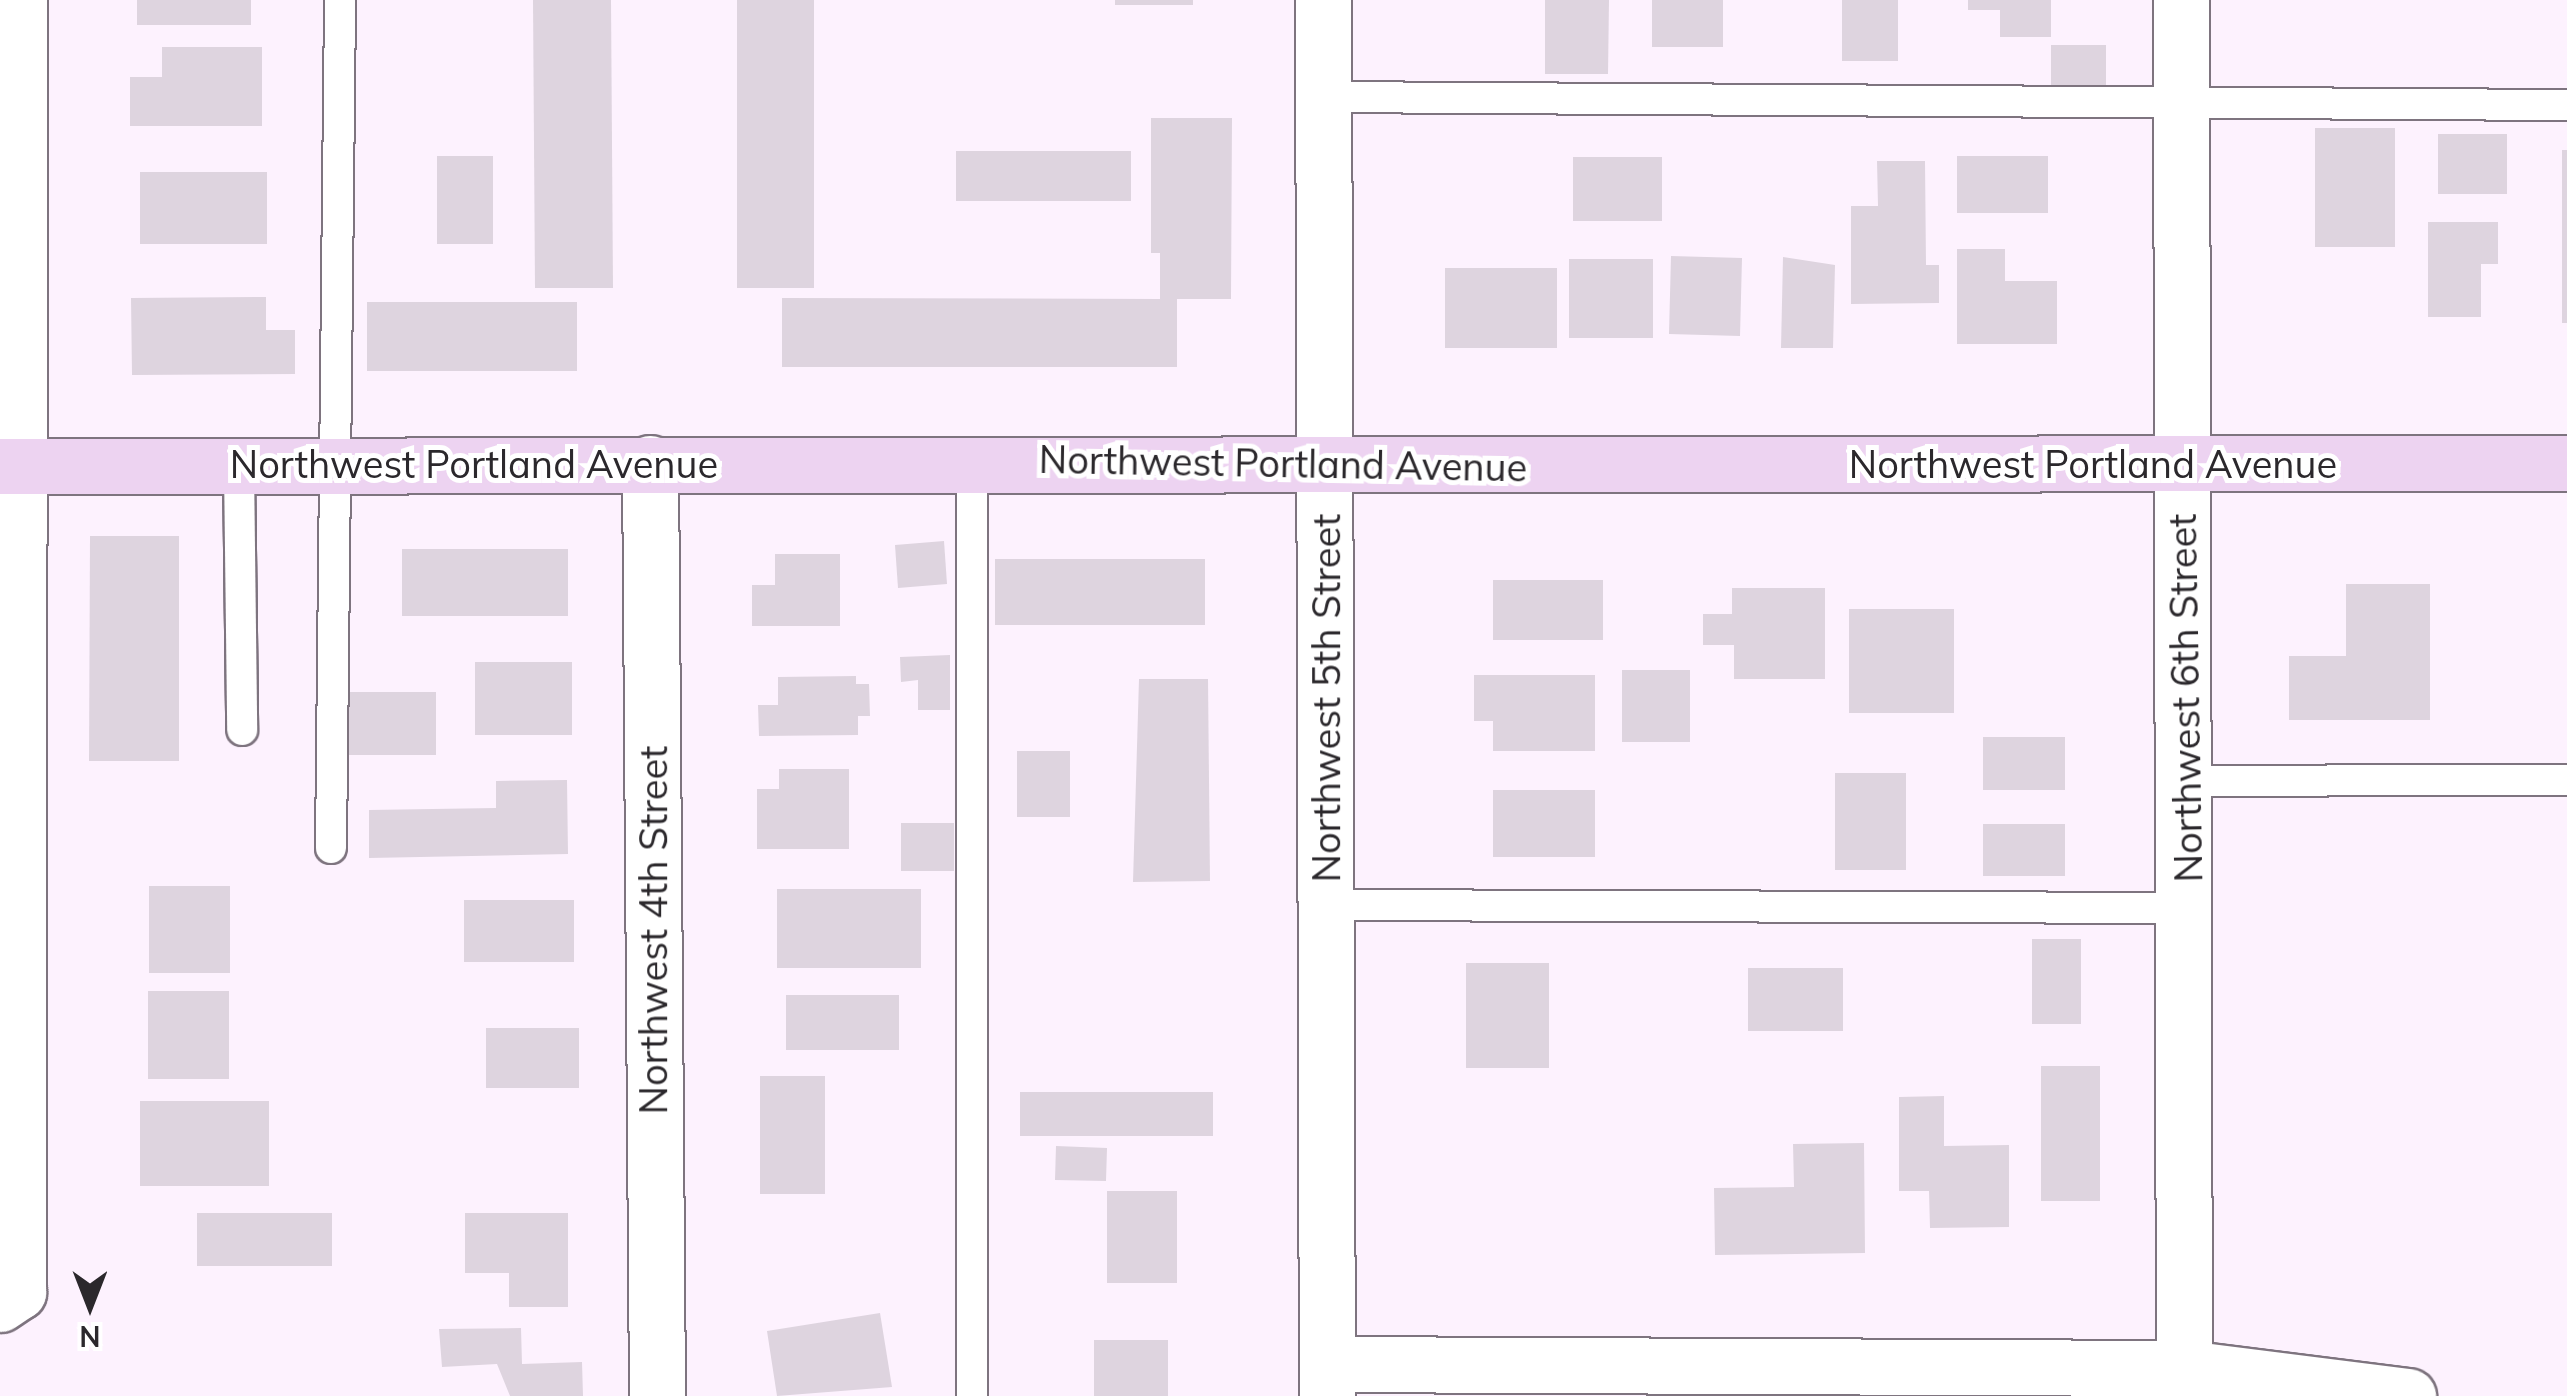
<!DOCTYPE html>
<html>
<head>
<meta charset="utf-8">
<style>
  body { margin:0 }
  #map { position:relative; width:2567px; height:1396px; overflow:hidden; background:#fdf2fe; font-family:Mulish,sans-serif }
  div>[style] { position:absolute }
  [style*='--x'] { left:calc(var(--x)*1px); top:calc(var(--y)*1px); width:calc(var(--w)*1px); rotate:calc(var(--a)*1deg) }
  .building>* { inset:0; background:#ded4df }
  .roads { filter:drop-shadow(2px 0 #7e747f) drop-shadow(-2px 0 #7e747f) drop-shadow(0 2px #7e747f) drop-shadow(0 -2px #7e747f) }
  .lane>* { height:30px; margin:-15px; padding:0 15px; transform-origin:15px; border-radius:15px; background:#fff }
  .street>* { height:55px; margin:-27.5px; padding:0 27.5px; transform-origin:27.5px; border-radius:27.5px; background:#fff }
  .secondary>* { height:55px; margin:-27.5px; padding:0 27.5px; transform-origin:27.5px; border-radius:27.5px; background:#edd3f1 }
  span { translate:-50% -50%; white-space:nowrap; text-align:center; line-height:1.15; -webkit-text-stroke:10px #fff; paint-order:stroke }
  .street-label { font-size:38px; color:#2b282c }
  .north { position:absolute; left:40px; top:1256px; width:100px; height:100px; -webkit-text-stroke:8px #fff; paint-order:stroke; rotate:180deg; font-size:28px; font-weight:700; line-height:40px; text-align:center; color:#2b282c }
  .north::after { content:''; display:block; margin:auto; width:35px; height:45px; background:#2b282c; clip-path:polygon(50% 0,100% 100%,50% 72%,0 100%) }
</style>
</head>
<body>
<div id="map">
  <div class="building">
    <i style="clip-path:polygon(137px 0,251px 0,251px 25px,137px 25px)"></i>
    <i style="clip-path:polygon(533px 0,611px 0,613px 288px,535px 288px)"></i>
    <i style="clip-path:polygon(737px 0,814px 0,814px 288px,737px 288px)"></i>
    <i style="clip-path:polygon(1115px 0,1193px 0,1193px 5px,1115px 5px)"></i>
    <i style="clip-path:polygon(1545px 0,1609px 0,1608px 74px,1545px 74px)"></i>
    <i style="clip-path:polygon(1652px 0,1723px 0,1723px 47px,1652px 47px)"></i>
    <i style="clip-path:polygon(1842px 0,1898px 0,1898px 61px,1842px 61px)"></i>
    <i style="clip-path:polygon(1968px 0,2051px 0,2051px 37px,2000px 37px,2000px 10px,1968px 10px)"></i>
    <i style="clip-path:polygon(2051px 45px,2106px 45px,2106px 85px,2051px 85px)"></i>
    <i style="clip-path:polygon(162px 47px,262px 47px,262px 126px,130px 126px,130px 77px,162px 77px)"></i>
    <i style="clip-path:polygon(1151px 118px,1232px 118px,1231px 299px,1177px 299px,1177px 367px,782px 367px,782px 298px,1160px 299px,1160px 253px,1151px 253px)"></i>
    <i style="clip-path:polygon(2315px 128px,2395px 128px,2395px 247px,2315px 247px)"></i>
    <i style="clip-path:polygon(2438px 134px,2507px 134px,2507px 194px,2438px 194px)"></i>
    <i style="clip-path:polygon(2562px 150px,2567px 150px,2567px 323px,2562px 323px)"></i>
    <i style="clip-path:polygon(956px 151px,1131px 151px,1131px 201px,956px 201px)"></i>
    <i style="clip-path:polygon(437px 156px,493px 156px,493px 244px,437px 244px)"></i>
    <i style="clip-path:polygon(1957px 156px,2048px 156px,2048px 213px,1957px 213px)"></i>
    <i style="clip-path:polygon(1573px 157px,1662px 157px,1662px 221px,1573px 221px)"></i>
    <i style="clip-path:polygon(1877px 161px,1925px 161px,1926px 265px,1939px 265px,1939px 303px,1851px 304px,1851px 206px,1878px 206px)"></i>
    <i style="clip-path:polygon(140px 172px,267px 172px,267px 244px,140px 244px)"></i>
    <i style="clip-path:polygon(2428px 222px,2498px 222px,2498px 264px,2481px 264px,2481px 317px,2428px 317px)"></i>
    <i style="clip-path:polygon(1957px 249px,2005px 249px,2005px 281px,2057px 281px,2057px 344px,1957px 344px)"></i>
    <i style="clip-path:polygon(1671px 256px,1742px 258px,1740px 336px,1669px 334px)"></i>
    <i style="clip-path:polygon(1783px 257px,1835px 265px,1833px 348px,1781px 348px)"></i>
    <i style="clip-path:polygon(1569px 259px,1653px 259px,1653px 338px,1569px 338px)"></i>
    <i style="clip-path:polygon(1445px 268px,1557px 268px,1557px 348px,1445px 348px)"></i>
    <i style="clip-path:polygon(266px 297px,266px 330px,295px 330px,295px 374px,132px 375px,131px 298px)"></i>
    <i style="clip-path:polygon(367px 302px,577px 302px,577px 371px,367px 371px)"></i>
    <i style="clip-path:polygon(90px 536px,179px 536px,179px 761px,89px 761px)"></i>
    <i style="clip-path:polygon(944px 541px,947px 584px,898px 588px,895px 545px)"></i>
    <i style="clip-path:polygon(402px 549px,568px 549px,568px 616px,402px 616px)"></i>
    <i style="clip-path:polygon(775px 554px,840px 554px,840px 626px,752px 626px,752px 585px,775px 585px)"></i>
    <i style="clip-path:polygon(995px 559px,1205px 559px,1205px 625px,995px 625px)"></i>
    <i style="clip-path:polygon(1493px 580px,1603px 580px,1603px 640px,1493px 640px)"></i>
    <i style="clip-path:polygon(2346px 584px,2430px 584px,2430px 720px,2289px 720px,2289px 656px,2346px 656px)"></i>
    <i style="clip-path:polygon(1732px 588px,1825px 588px,1825px 679px,1734px 679px,1734px 645px,1703px 645px,1703px 614px,1732px 614px)"></i>
    <i style="clip-path:polygon(1849px 609px,1954px 609px,1954px 713px,1849px 713px)"></i>
    <i style="clip-path:polygon(950px 655px,950px 710px,918px 710px,918px 680px,901px 682px,900px 657px)"></i>
    <i style="clip-path:polygon(475px 662px,572px 662px,572px 735px,475px 735px)"></i>
    <i style="clip-path:polygon(1622px 670px,1690px 670px,1690px 742px,1622px 742px)"></i>
    <i style="clip-path:polygon(1474px 675px,1595px 675px,1595px 751px,1493px 751px,1493px 721px,1474px 721px)"></i>
    <i style="clip-path:polygon(856px 676px,856px 684px,869px 684px,870px 716px,858px 716px,858px 735px,759px 736px,758px 705px,778px 705px,778px 677px)"></i>
    <i style="clip-path:polygon(1139px 679px,1208px 679px,1210px 881px,1133px 882px)"></i>
    <i style="clip-path:polygon(348px 692px,436px 692px,436px 755px,348px 755px)"></i>
    <i style="clip-path:polygon(1983px 737px,2065px 737px,2065px 790px,1983px 790px)"></i>
    <i style="clip-path:polygon(1017px 751px,1070px 751px,1070px 817px,1017px 817px)"></i>
    <i style="clip-path:polygon(779px 769px,849px 769px,849px 849px,757px 849px,757px 789px,779px 789px)"></i>
    <i style="clip-path:polygon(1835px 773px,1906px 773px,1906px 870px,1835px 870px)"></i>
    <i style="clip-path:polygon(567px 780px,568px 854px,369px 858px,369px 810px,496px 808px,496px 781px)"></i>
    <i style="clip-path:polygon(1493px 790px,1595px 790px,1595px 857px,1493px 857px)"></i>
    <i style="clip-path:polygon(901px 823px,954px 823px,954px 871px,901px 871px)"></i>
    <i style="clip-path:polygon(1983px 824px,2065px 824px,2065px 876px,1983px 876px)"></i>
    <i style="clip-path:polygon(149px 886px,230px 886px,230px 973px,149px 973px)"></i>
    <i style="clip-path:polygon(777px 889px,921px 889px,921px 968px,777px 968px)"></i>
    <i style="clip-path:polygon(464px 900px,574px 900px,574px 962px,464px 962px)"></i>
    <i style="clip-path:polygon(2032px 939px,2081px 939px,2081px 1024px,2032px 1024px)"></i>
    <i style="clip-path:polygon(1466px 963px,1549px 963px,1549px 1068px,1466px 1068px)"></i>
    <i style="clip-path:polygon(1748px 968px,1843px 968px,1843px 1031px,1748px 1031px)"></i>
    <i style="clip-path:polygon(148px 991px,229px 991px,229px 1079px,148px 1079px)"></i>
    <i style="clip-path:polygon(786px 995px,899px 995px,899px 1050px,786px 1050px)"></i>
    <i style="clip-path:polygon(486px 1028px,579px 1028px,579px 1088px,486px 1088px)"></i>
    <i style="clip-path:polygon(2041px 1066px,2100px 1066px,2100px 1201px,2041px 1201px)"></i>
    <i style="clip-path:polygon(760px 1076px,825px 1076px,825px 1194px,760px 1194px)"></i>
    <i style="clip-path:polygon(1020px 1092px,1213px 1092px,1213px 1136px,1020px 1136px)"></i>
    <i style="clip-path:polygon(1944px 1096px,1944px 1146px,2009px 1145px,2009px 1227px,1930px 1228px,1929px 1191px,1899px 1191px,1899px 1097px)"></i>
    <i style="clip-path:polygon(140px 1101px,269px 1101px,269px 1186px,140px 1186px)"></i>
    <i style="clip-path:polygon(1864px 1143px,1865px 1253px,1715px 1255px,1714px 1188px,1794px 1187px,1793px 1144px)"></i>
    <i style="clip-path:polygon(1056px 1146px,1107px 1148px,1106px 1181px,1055px 1180px)"></i>
    <i style="clip-path:polygon(1107px 1191px,1177px 1191px,1177px 1283px,1107px 1283px)"></i>
    <i style="clip-path:polygon(197px 1213px,332px 1213px,332px 1266px,197px 1266px)"></i>
    <i style="clip-path:polygon(465px 1213px,568px 1213px,568px 1307px,509px 1307px,509px 1273px,465px 1273px)"></i>
    <i style="clip-path:polygon(880px 1313px,892px 1387px,777px 1396px,767px 1331px)"></i>
    <i style="clip-path:polygon(521px 1328px,522px 1364px,582px 1362px,583px 1396px,510px 1396px,497px 1364px,442px 1367px,439px 1329px)"></i>
    <i style="clip-path:polygon(1094px 1340px,1168px 1340px,1168px 1396px,1094px 1396px)"></i>
  </div>
  <div class="roads">
    <div class="lane">
      <i style="--x:1324;--y:97;--w:1243;--a:0.37"></i>
      <i style="--x:239;--y:467;--w:263;--a:89.3"></i>
      <i style="--x:2186;--y:781;--w:381;--a:-0.2"></i>
      <i style="--x:331;--y:848;--w:848;--a:-89.39"></i>
      <i style="--x:1326;--y:905;--w:862;--a:0.2"></i>
      <i style="--x:972;--y:1396;--w:936;--a:-90"></i>
    </div>
    <div class="street">
      <i style="--x:1323;--y:0;--w:1396;--a:89.84"></i>
      <i style="--x:2181;--y:0;--w:1396;--a:89.88"></i>
      <i style="--x:650;--y:463;--w:933;--a:89.57"></i>
      <i style="--x:0;--y:1304;--w:22;--a:-34"></i>
      <i style="--x:18;--y:1292;--w:1292;--a:-89.96"></i>
      <i style="--x:1327;--y:1364;--w:858;--a:0.27"></i>
      <i style="--x:2185;--y:1368;--w:225;--a:7.2"></i>
    </div>
    <div class="secondary">
      <i style="--x:0;--y:466;--w:2567;--a:-0.07"></i>
    </div>
  </div>
  <div class="street-label">
    <span style="left:1283px;top:464px;rotate:1deg">Northwest Portland Avenue</span>
    <span style="left:474px;top:465px">Northwest Portland Avenue</span>
    <span style="left:2093px;top:465px">Northwest Portland Avenue</span>
    <span style="left:1327px;top:698px;rotate:-90deg">Northwest 5th Street</span>
    <span style="left:2186px;top:698px;rotate:-91deg">Northwest 6th Street</span>
    <span style="left:654px;top:930px;rotate:-90deg">Northwest 4th Street</span>
  </div>
  <div class="north">N</div>
</div>
</body>
</html>
